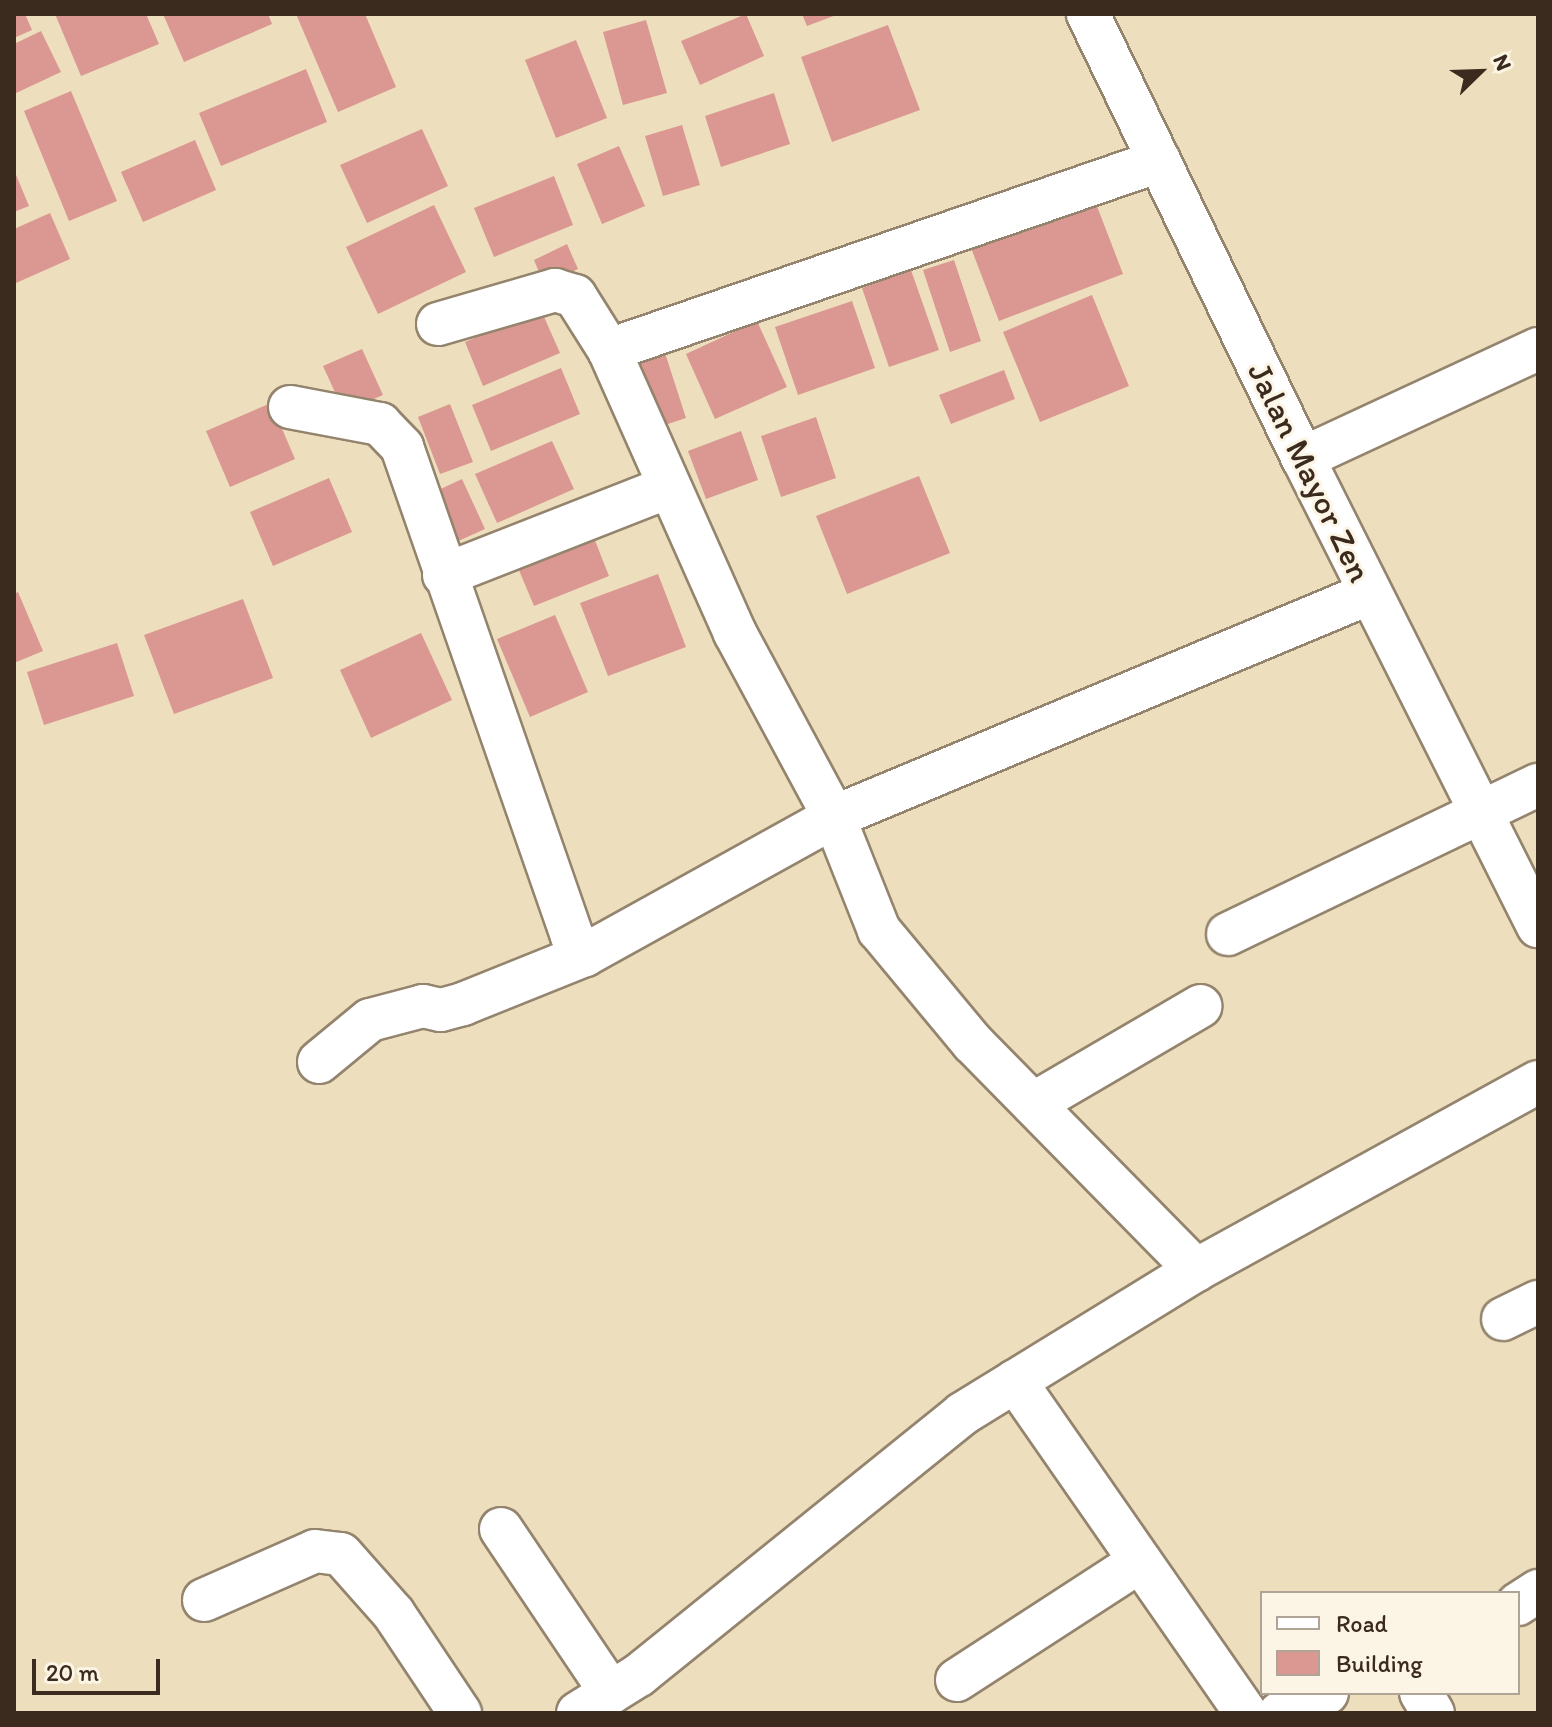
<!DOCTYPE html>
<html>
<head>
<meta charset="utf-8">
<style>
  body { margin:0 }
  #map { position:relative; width:1552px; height:1727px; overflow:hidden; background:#eddfbd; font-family:Itim,sans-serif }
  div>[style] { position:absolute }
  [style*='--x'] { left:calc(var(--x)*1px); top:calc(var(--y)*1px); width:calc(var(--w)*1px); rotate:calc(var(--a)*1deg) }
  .building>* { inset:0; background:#db9791 }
  .roads { filter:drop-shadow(2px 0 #94846e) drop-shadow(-2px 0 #94846e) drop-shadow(0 2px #94846e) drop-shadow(0 -2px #94846e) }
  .minor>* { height:42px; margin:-21px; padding:0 21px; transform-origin:21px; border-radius:21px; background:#fff }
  span { translate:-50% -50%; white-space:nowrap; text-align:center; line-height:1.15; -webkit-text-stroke:6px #fcf5e5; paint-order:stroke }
  .street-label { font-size:34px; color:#3b2a1e }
  .frame { position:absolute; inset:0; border:16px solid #3b2a1e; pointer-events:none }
  .legend { position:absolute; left:1260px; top:1591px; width:260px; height:104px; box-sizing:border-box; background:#fcf5e5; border:2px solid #afa495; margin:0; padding:10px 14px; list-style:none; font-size:24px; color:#3b2a1e }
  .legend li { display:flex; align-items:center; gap:16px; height:40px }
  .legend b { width:40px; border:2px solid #afa495 }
  .north { position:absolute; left:1440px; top:32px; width:80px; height:80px; -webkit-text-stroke:6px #fcf5e5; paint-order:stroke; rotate:67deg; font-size:22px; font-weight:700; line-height:32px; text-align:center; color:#3b2a1e }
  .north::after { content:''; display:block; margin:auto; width:28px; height:36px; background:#3b2a1e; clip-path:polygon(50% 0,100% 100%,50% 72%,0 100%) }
  .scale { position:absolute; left:32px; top:1659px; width:128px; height:36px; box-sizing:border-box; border:4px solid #3b2a1e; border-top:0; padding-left:10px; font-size:24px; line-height:28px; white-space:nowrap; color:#3b2a1e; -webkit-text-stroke:6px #fcf5e5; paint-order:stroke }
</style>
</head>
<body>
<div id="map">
  <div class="building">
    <i style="clip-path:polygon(14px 14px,25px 14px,32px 30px,14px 38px)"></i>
    <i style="clip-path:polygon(55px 14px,146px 14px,159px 44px,81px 76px)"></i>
    <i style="clip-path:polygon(163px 14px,268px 14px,272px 24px,184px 62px)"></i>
    <i style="clip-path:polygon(296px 14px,365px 14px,396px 87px,338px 112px)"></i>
    <i style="clip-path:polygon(746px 14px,764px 56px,700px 85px,681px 41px)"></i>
    <i style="clip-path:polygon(802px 14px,839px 14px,807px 26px)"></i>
    <i style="clip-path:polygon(646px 20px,667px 93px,623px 105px,603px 32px)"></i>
    <i style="clip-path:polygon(888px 25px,920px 110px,832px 142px,801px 57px)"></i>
    <i style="clip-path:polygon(41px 31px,61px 72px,14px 94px,14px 44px)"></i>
    <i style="clip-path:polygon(576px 40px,607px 118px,556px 138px,525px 60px)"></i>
    <i style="clip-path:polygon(306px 69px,327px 122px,221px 166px,199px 113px)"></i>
    <i style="clip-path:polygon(71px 91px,117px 201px,69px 221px,24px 111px)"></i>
    <i style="clip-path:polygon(774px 93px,790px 144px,721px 167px,705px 116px)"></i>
    <i style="clip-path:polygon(682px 125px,700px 185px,663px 196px,645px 136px)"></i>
    <i style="clip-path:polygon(422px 129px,448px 186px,367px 223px,340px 165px)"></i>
    <i style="clip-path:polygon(195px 140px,216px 190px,143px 222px,121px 172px)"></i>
    <i style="clip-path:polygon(619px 146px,645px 206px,602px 224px,577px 164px)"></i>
    <i style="clip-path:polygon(14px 170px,29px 206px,14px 212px)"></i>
    <i style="clip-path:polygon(554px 176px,573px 225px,494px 257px,474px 208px)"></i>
    <i style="clip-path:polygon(1095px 201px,1123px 274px,999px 321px,971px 248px)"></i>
    <i style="clip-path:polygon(434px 205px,466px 272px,378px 314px,346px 247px)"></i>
    <i style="clip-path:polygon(50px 213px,70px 259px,16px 283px,14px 229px)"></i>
    <i style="clip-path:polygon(567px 244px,578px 269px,544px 284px,534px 260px)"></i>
    <i style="clip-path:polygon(954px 260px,981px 341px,950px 352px,923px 270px)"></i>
    <i style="clip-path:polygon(911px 270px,939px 350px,889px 367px,862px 288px)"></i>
    <i style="clip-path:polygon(1092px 295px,1129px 386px,1040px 422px,1003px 332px)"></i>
    <i style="clip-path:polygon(852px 301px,875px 368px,798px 395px,775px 327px)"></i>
    <i style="clip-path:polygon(541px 310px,560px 353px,483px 386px,465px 342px)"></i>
    <i style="clip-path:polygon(757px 321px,787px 387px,715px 419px,686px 354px)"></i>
    <i style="clip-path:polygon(362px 349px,383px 395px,344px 412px,323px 366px)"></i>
    <i style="clip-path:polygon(665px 353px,686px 418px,650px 430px,630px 365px)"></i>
    <i style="clip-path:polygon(561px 368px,580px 414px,491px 451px,472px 405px)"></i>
    <i style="clip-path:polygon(1004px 370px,1015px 399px,951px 424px,939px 395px)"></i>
    <i style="clip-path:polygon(271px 403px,295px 459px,230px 487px,206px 431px)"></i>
    <i style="clip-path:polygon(450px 404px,473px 462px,440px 474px,418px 417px)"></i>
    <i style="clip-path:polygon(816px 417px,836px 478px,781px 497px,761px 436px)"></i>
    <i style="clip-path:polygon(741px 431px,758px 480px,706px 499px,688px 451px)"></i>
    <i style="clip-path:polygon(552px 441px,574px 489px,497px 523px,475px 474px)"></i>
    <i style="clip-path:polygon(919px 476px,950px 553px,847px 594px,816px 516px)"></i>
    <i style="clip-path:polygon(329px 478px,352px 532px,273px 566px,250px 512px)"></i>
    <i style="clip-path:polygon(462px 479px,485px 529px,454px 543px,432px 493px)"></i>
    <i style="clip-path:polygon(592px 533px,609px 576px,534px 606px,516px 563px)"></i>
    <i style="clip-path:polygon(658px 574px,686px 647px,608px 676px,580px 603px)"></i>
    <i style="clip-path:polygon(18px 592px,43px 651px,14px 663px,14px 594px)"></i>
    <i style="clip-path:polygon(243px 599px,273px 678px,174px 714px,144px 635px)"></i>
    <i style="clip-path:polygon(555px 615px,588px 692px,530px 717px,497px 639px)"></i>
    <i style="clip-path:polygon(421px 633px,452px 700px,371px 738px,340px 670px)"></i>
    <i style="clip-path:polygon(117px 643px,134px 696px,44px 725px,27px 672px)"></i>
  </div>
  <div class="roads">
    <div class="minor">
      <i style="--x:1088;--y:14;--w:493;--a:64.2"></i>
      <i style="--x:1303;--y:458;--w:524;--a:63.34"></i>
      <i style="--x:438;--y:324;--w:122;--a:-16.2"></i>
      <i style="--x:555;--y:290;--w:21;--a:17"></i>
      <i style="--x:575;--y:296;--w:64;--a:57.8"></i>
      <i style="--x:609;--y:350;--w:582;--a:-18.96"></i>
      <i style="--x:609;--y:350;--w:310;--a:66"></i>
      <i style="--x:735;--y:633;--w:209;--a:61.7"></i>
      <i style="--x:834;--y:817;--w:122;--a:68.3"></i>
      <i style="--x:879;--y:930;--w:146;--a:50.3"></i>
      <i style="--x:972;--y:1042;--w:320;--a:45.5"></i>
      <i style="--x:290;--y:407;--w:92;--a:10.7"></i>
      <i style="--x:380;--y:424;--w:32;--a:46"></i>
      <i style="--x:402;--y:447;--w:518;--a:70.83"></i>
      <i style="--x:572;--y:936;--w:23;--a:56"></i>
      <i style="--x:585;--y:955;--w:285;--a:-29"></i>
      <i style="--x:834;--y:817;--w:581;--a:-22.68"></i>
      <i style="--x:1303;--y:458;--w:259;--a:-24.9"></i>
      <i style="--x:444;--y:575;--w:242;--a:-21.4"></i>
      <i style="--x:1228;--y:934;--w:344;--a:-25.7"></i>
      <i style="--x:319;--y:1062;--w:66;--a:-39.5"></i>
      <i style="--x:370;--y:1020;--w:55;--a:-14.8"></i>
      <i style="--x:423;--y:1006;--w:18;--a:13"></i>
      <i style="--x:441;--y:1010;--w:23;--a:-15"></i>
      <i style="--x:463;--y:1004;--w:131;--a:-21.9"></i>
      <i style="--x:1033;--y:1104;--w:194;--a:-30.3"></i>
      <i style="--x:1503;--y:1319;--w:39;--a:-26"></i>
      <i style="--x:1015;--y:1381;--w:404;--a:55.2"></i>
      <i style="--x:501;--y:1529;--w:197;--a:56.1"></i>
      <i style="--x:204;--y:1600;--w:121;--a:-23.8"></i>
      <i style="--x:315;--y:1551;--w:26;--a:7"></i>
      <i style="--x:341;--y:1554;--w:80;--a:48.5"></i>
      <i style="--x:394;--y:1614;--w:119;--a:56.3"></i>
      <i style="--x:1518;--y:1604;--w:24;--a:-33"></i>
      <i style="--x:957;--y:1680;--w:218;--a:-33"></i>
      <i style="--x:1421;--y:1693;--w:23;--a:59"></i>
      <i style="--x:578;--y:1713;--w:72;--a:-31.9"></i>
      <i style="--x:639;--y:1675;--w:415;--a:-38.9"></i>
      <i style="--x:962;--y:1414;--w:275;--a:-31.6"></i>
      <i style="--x:1196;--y:1270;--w:390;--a:-28.8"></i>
      <i style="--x:1280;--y:1713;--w:51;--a:-23.1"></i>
    </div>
  </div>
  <div class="street-label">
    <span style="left:1310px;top:472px;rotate:64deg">Jalan Mayor Zen</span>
  </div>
  <div class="frame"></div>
  <ul class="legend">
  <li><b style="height:10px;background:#fff"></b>Road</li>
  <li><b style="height:22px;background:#db9791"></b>Building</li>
  </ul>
  <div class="north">N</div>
  <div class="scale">20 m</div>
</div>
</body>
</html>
